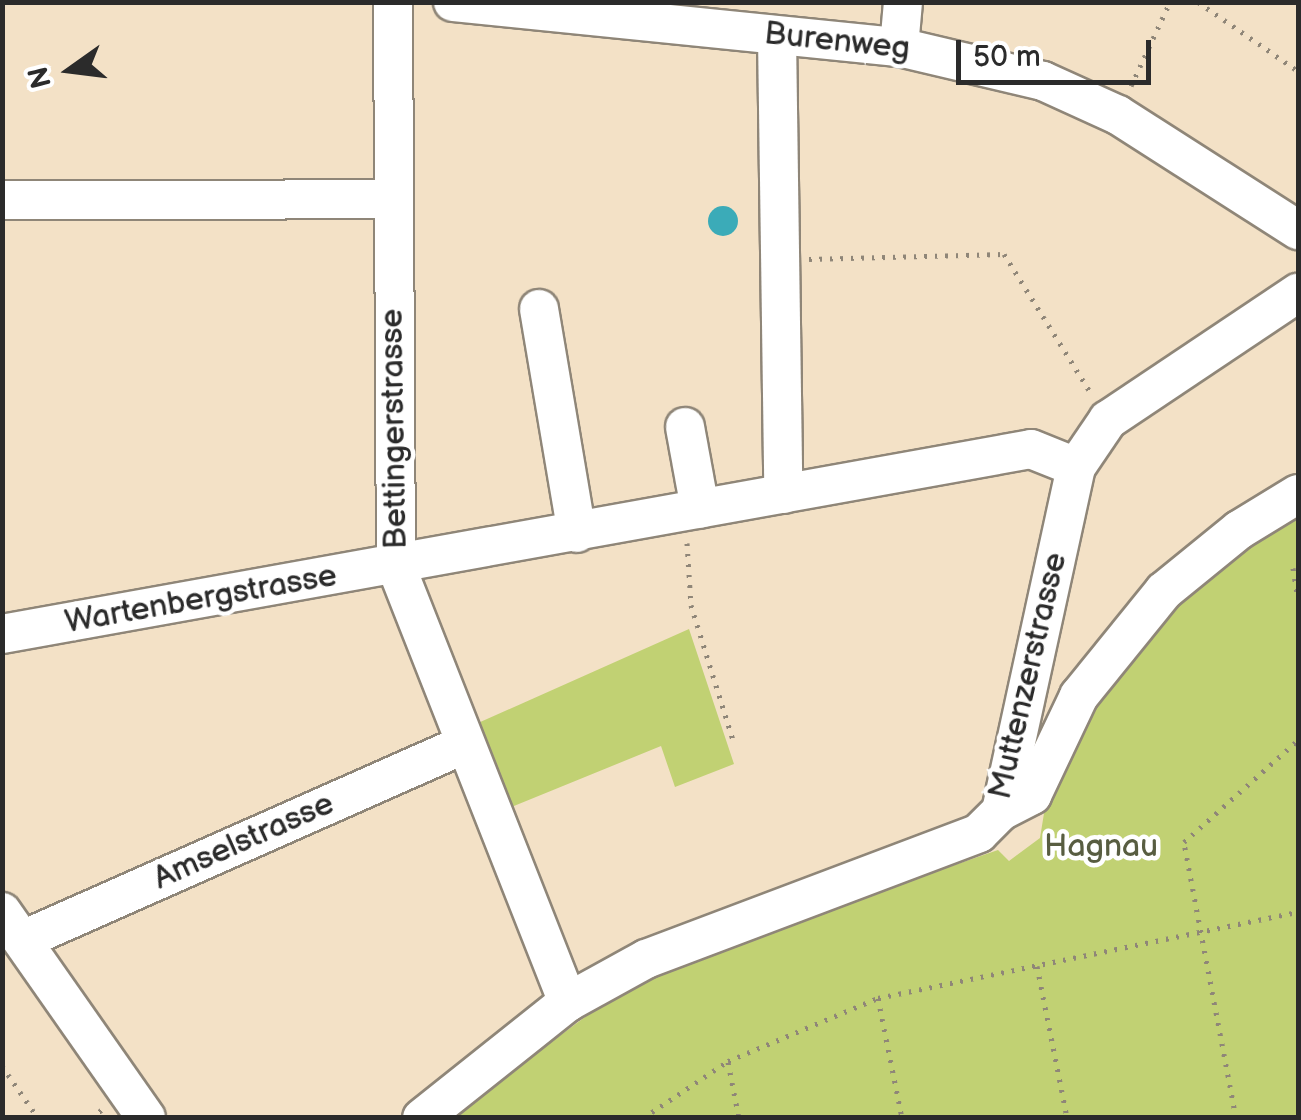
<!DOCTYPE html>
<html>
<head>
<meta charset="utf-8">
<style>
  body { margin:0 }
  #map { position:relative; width:1301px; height:1120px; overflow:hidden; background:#f3e1c6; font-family:"Balsamiq Sans",sans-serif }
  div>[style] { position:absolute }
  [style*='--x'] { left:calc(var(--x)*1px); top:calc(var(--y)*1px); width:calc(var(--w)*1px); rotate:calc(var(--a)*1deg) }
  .green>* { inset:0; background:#c1d173 }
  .water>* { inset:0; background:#3babb8 }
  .round { border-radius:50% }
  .path>* { height:5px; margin-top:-2.5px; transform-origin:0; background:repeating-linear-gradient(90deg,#8f8678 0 2.5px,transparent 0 10.5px) }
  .roads { filter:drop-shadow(2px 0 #8f8678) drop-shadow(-2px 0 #8f8678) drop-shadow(0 2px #8f8678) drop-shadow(0 -2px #8f8678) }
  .minor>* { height:38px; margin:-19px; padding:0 19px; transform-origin:19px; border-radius:19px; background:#fff }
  span { translate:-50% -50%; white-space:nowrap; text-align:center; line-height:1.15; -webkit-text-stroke:9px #fff; paint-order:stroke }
  .street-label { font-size:32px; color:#2b2b2b }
  .park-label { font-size:32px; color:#585d41 }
  .frame { position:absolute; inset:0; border:5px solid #2b2b2b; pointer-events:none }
  .north { position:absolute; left:20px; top:20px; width:100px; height:100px; -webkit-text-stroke:8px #fff; paint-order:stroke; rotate:256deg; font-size:28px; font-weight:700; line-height:40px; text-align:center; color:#2b2b2b }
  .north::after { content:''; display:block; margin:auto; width:35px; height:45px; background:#2b2b2b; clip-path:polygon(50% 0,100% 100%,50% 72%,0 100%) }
  .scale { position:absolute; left:956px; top:40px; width:195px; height:45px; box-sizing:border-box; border:5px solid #2b2b2b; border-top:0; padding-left:12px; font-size:30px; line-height:35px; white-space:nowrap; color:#2b2b2b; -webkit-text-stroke:8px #fff; paint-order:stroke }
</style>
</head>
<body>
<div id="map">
  <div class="green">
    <i style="clip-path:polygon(1298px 506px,1298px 1117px,450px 1118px,597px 1008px,689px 957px,998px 850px,1009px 861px,1040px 838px,1046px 801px,1097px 691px,1192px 584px)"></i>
    <i style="clip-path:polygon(689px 629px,734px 764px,675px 787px,661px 746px,509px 808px,478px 723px)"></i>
  </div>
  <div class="water">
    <i class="round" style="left:708px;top:206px;width:30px;height:30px"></i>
  </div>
  <div class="path">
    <i style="--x:1198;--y:2;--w:121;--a:34.6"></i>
    <i style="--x:1131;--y:86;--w:93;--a:-65.1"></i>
    <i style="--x:809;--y:259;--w:195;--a:-1.5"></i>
    <i style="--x:1004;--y:254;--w:164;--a:58"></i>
    <i style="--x:687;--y:543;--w:62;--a:86.3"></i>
    <i style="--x:691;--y:605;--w:145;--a:72.7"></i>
    <i style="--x:1293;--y:568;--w:31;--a:81"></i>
    <i style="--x:1037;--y:966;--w:155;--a:78.8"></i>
    <i style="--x:878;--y:998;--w:122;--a:78.7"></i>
    <i style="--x:728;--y:1062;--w:57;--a:78.9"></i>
    <i style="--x:2;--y:1066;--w:63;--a:55.3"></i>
    <i style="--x:91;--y:1118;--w:18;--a:-38"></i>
    <i style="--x:643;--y:1118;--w:102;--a:-33.8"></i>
    <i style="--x:728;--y:1061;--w:163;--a:-22.8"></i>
    <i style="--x:878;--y:998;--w:429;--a:-11.6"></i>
    <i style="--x:1236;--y:1118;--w:281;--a:-100.7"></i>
    <i style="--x:1184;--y:842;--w:153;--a:-41.8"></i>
  </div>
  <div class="roads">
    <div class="minor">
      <i style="--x:393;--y:2;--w:564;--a:89.7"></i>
      <i style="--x:396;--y:566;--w:469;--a:68.5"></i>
      <i style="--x:453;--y:2;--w:448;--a:5.8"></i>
      <i style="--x:899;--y:47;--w:148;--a:13.3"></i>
      <i style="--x:1043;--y:81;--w:82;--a:24.4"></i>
      <i style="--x:1118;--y:115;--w:214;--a:32.6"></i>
      <i style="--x:777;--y:36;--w:458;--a:89.2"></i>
      <i style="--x:899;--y:47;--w:45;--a:-84.9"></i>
      <i style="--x:2;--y:200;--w:390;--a:-0.1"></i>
      <i style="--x:539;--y:309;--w:227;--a:80.4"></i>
      <i style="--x:685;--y:427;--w:83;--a:79.6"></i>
      <i style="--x:2;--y:634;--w:1045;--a:-10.19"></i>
      <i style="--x:1031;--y:449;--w:48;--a:21.8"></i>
      <i style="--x:1001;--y:811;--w:35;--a:-27"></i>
      <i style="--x:1032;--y:795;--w:110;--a:-64.6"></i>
      <i style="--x:1079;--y:696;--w:135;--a:-51"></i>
      <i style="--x:1164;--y:591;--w:97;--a:-39.1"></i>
      <i style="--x:1239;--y:530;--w:69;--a:-31.4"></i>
      <i style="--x:2;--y:912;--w:251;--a:55"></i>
      <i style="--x:25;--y:939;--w:478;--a:-23.9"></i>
      <i style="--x:422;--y:1118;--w:186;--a:-38.5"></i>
      <i style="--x:568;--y:1002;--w:89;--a:-28.9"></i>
      <i style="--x:646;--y:959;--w:356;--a:-20.7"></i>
      <i style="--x:979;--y:833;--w:31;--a:-45"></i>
      <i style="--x:1001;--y:811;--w:352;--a:-77.7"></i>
      <i style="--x:1076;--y:467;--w:57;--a:-55.8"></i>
      <i style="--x:1108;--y:420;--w:229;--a:-33.8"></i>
    </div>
  </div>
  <div class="street-label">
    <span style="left:837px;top:42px;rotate:6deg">Burenweg</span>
    <span style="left:395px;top:429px;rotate:-91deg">Bettingerstrasse</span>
    <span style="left:201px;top:600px;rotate:-10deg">Wartenbergstrasse</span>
    <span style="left:1029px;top:676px;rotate:-77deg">Muttenzerstrasse</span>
    <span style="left:244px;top:842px;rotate:-24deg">Amselstrasse</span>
  </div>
  <div class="park-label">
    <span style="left:1101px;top:847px">Hagnau</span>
  </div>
  <div class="frame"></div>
  <div class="north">N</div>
  <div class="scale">50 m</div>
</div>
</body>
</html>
